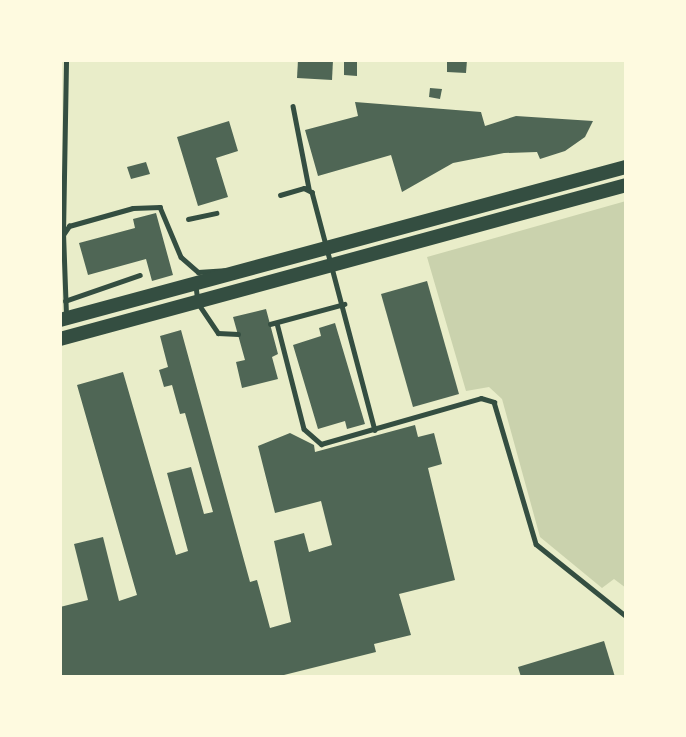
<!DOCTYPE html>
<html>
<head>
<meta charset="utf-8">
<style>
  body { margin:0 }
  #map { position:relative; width:686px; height:737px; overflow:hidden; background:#e9edc9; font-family:"Times New Roman",serif }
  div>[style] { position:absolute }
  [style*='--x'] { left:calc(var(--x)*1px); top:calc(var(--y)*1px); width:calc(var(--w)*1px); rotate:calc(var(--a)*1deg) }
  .green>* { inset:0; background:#cad2ad }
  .building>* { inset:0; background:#4f6655 }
  .service>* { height:4.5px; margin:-2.25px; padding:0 2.25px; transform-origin:2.25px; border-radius:2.25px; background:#344e41 }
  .primary>* { height:14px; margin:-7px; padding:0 7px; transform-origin:7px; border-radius:7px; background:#344e41 }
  span { translate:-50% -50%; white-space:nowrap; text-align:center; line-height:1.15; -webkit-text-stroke:5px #fefae0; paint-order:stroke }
  .frame { position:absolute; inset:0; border:62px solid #fefae0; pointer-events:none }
</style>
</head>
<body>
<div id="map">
  <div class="green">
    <i style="clip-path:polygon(626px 201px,626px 588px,614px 579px,602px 588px,540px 537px,502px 399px,489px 387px,466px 391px,427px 257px)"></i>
  </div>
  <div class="building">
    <i style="clip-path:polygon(298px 60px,333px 60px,332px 80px,297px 78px)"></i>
    <i style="clip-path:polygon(344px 60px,357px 60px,357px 76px,344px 75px)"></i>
    <i style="clip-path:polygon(447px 60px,467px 60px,466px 73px,447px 72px)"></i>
    <i style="clip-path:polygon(430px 88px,442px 89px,440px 99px,429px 97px)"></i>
    <i style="clip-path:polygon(355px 102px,481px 112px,485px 126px,516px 116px,593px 121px,585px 137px,565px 151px,540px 159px,537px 152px,504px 153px,453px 163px,402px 192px,391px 155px,318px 176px,305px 130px,358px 116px)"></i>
    <i style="clip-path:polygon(229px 121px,238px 151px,216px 158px,228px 197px,198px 206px,177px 137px)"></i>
    <i style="clip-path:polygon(146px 162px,150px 174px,131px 179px,127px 167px)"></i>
    <i style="clip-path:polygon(156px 213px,173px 275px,152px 281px,146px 259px,88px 275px,79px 243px,135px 228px,133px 219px)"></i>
    <i style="clip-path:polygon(427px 281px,459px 394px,413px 407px,381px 294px)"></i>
    <i style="clip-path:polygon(266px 309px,278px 354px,272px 357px,278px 379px,242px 388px,236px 362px,245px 360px,233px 317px)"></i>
    <i style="clip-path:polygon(335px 323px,365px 424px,347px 429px,345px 421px,318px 429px,293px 345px,321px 336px,319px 328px)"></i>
    <i style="clip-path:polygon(181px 330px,250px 582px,257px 580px,270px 628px,291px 622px,274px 541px,304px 533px,309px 552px,332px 545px,321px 501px,275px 513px,258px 446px,290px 433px,314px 445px,315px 452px,415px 425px,418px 437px,434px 433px,442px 464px,428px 468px,455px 580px,399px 594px,411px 635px,374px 644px,376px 652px,276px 677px,60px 677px,60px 607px,88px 600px,74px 544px,103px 537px,119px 601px,137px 595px,77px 385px,123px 372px,176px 555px,188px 551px,167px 473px,191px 467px,204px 514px,213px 512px,185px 413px,180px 414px,172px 385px,164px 387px,159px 370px,168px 367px,160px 336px)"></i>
    <i style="clip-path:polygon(604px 641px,615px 677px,521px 677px,518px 667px)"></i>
  </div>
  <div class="service">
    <i style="--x:293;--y:106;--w:84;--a:79"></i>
    <i style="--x:280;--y:195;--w:25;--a:-16"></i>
    <i style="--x:304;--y:188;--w:9;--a:27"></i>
    <i style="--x:312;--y:192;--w:246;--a:75.2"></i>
    <i style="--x:188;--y:219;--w:29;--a:-12"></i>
    <i style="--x:63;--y:234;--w:174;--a:-89"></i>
    <i style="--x:196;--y:286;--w:17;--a:83"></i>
    <i style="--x:198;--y:303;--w:36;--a:56"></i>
    <i style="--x:218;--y:333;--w:20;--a:3"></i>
    <i style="--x:65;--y:301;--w:79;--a:-19.1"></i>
    <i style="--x:66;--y:315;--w:80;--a:-92.1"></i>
    <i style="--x:63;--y:235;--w:11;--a:-56"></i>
    <i style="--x:69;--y:226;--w:66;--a:-15.7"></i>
    <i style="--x:133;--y:208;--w:27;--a:-2"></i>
    <i style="--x:160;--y:207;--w:54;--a:67.2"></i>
    <i style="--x:181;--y:257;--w:23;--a:41"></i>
    <i style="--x:198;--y:272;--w:26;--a:-4"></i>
    <i style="--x:277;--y:323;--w:109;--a:75.7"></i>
    <i style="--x:304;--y:429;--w:23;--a:41"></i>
    <i style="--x:321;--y:444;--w:166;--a:-16"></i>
    <i style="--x:481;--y:398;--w:14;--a:17"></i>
    <i style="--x:494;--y:402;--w:148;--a:73.5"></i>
    <i style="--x:536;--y:544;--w:115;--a:38.7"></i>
    <i style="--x:270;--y:324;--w:77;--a:-15.1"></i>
  </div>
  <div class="primary">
    <i style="--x:60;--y:320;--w:586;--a:-15.13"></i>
    <i style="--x:60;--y:339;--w:587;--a:-15.22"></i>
  </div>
  <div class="frame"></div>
</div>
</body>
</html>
